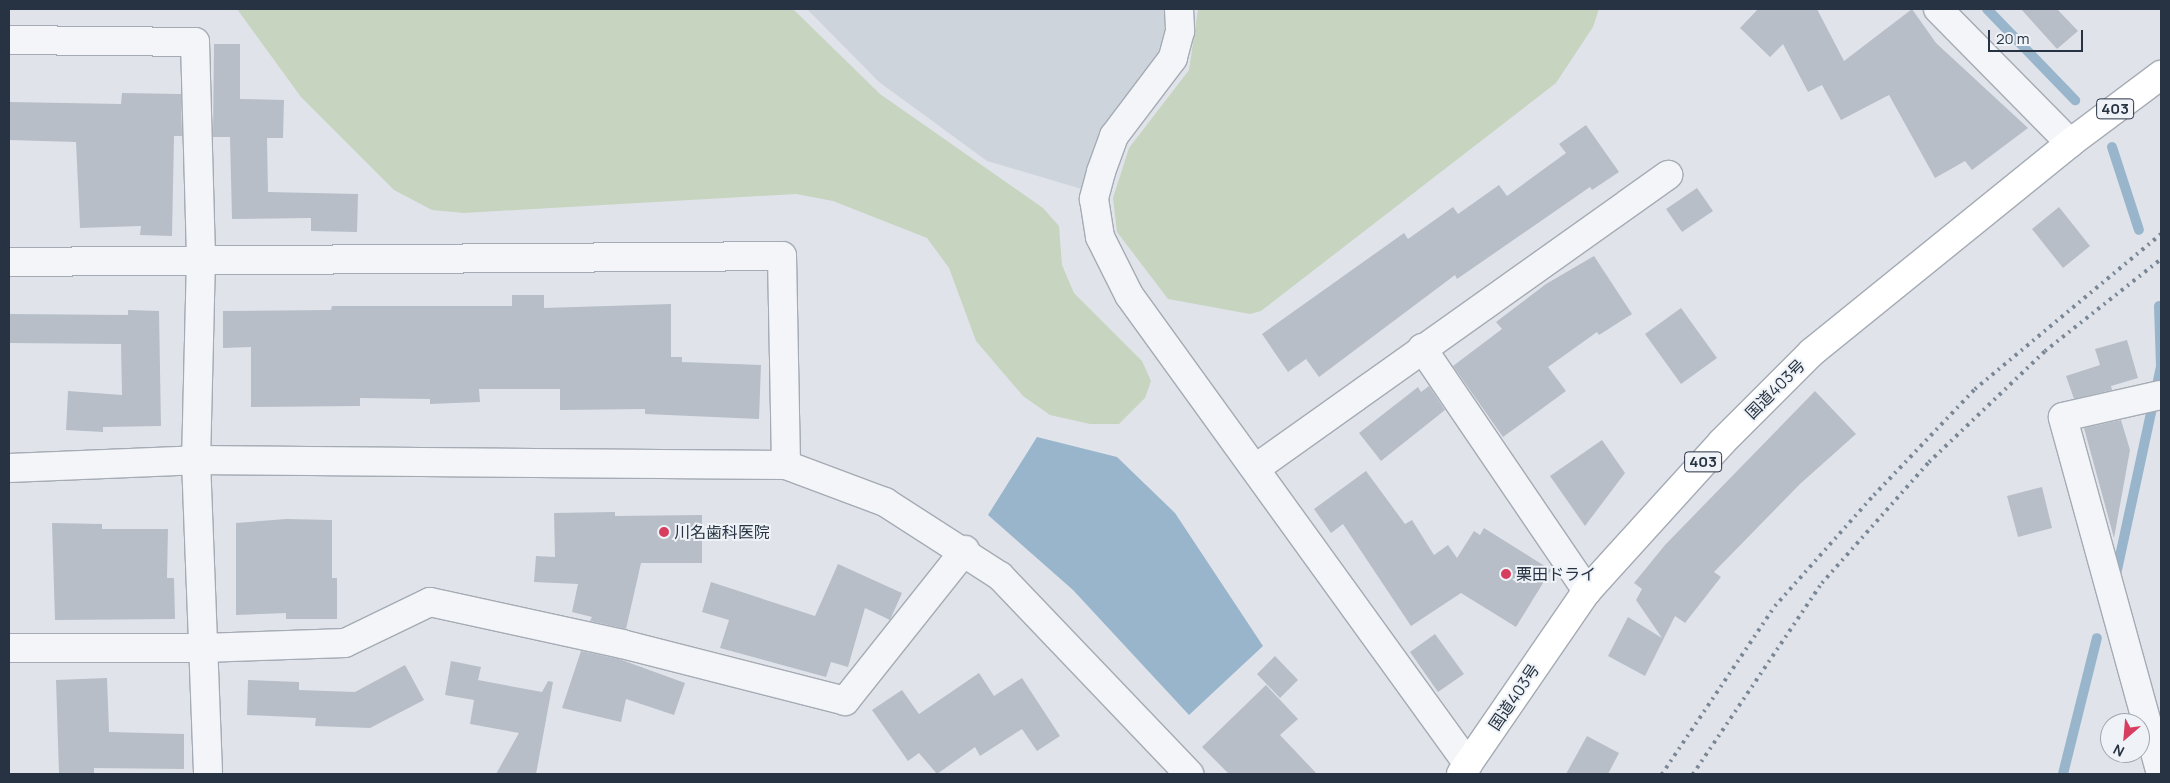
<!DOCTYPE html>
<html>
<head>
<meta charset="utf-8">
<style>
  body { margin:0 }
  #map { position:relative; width:2170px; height:783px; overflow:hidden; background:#e0e4ea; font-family:Manrope,"Noto Sans JP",sans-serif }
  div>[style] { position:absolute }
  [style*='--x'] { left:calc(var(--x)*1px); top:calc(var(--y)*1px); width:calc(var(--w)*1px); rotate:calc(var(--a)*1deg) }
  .built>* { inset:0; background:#ced4dc }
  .green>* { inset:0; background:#c7d4c0 }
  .water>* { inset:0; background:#98b5cc }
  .stream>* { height:10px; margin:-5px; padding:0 5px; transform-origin:5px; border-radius:5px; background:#98b5cc }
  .building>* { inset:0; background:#b7bec7 }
  .roads { filter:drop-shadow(1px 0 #a5abb4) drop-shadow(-1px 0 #a5abb4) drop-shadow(0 1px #a5abb4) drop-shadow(0 -1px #a5abb4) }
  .minor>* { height:28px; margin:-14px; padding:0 14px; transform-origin:14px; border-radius:14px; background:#f3f5f8 }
  .highway>* { height:28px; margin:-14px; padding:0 14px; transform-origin:14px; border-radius:14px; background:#fff }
  .rail>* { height:4px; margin-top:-2px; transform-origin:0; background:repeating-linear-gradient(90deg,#788594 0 2.5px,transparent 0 7.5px) }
  .dots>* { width:14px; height:14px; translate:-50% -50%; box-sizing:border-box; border:2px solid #eff3f7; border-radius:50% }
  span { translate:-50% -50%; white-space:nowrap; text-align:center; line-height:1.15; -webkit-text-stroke:4px #eff3f7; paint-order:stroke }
  .shield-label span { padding:1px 4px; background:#eff3f7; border:1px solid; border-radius:4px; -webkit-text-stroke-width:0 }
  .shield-label { font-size:15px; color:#273342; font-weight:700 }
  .street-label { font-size:16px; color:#273342 }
  .poi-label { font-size:16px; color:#273342 }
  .left { translate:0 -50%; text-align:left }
  .frame { position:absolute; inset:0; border:10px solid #273342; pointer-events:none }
  .north { position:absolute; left:2100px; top:713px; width:50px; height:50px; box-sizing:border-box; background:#eff3f7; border:1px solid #9fa6af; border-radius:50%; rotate:207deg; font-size:14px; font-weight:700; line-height:20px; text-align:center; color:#273342 }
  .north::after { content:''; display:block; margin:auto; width:18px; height:22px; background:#d63d5e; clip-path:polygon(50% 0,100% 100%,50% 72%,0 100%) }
  .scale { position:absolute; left:1988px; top:30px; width:95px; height:22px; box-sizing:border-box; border:2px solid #273342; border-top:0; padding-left:6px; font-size:15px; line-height:18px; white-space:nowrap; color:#273342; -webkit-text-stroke:4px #eff3f7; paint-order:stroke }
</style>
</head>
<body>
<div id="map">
  <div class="built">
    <i style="clip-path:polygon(807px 9px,1171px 9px,1174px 28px,1085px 190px,987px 161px,879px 82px)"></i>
  </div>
  <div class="green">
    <i style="clip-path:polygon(237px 9px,793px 9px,880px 94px,1043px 208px,1059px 226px,1062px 265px,1074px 293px,1142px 361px,1151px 381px,1145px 398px,1119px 424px,1090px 424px,1050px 415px,1023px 396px,976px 341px,949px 268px,927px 238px,833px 201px,796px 194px,464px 213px,432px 210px,394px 190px,301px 97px)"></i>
    <i style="clip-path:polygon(1198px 9px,1599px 9px,1593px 27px,1556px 83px,1261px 311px,1250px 314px,1168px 299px,1117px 232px,1113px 198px,1129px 148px,1189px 70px)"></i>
  </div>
  <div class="water">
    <i style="clip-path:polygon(1037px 437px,1117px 457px,1175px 513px,1263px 646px,1189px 715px,1073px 590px,988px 515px)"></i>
  </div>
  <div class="stream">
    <i style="--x:1987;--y:9;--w:127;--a:46"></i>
    <i style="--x:2112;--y:147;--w:87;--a:72"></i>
    <i style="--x:2117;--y:570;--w:209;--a:-77.8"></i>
    <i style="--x:2161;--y:366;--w:60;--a:-91.9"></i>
    <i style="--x:2063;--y:774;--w:140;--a:-76"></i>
  </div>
  <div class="building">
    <i style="clip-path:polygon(1758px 9px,1817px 9px,1844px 61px,1912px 9px,1936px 43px,2028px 128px,1972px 170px,1965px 161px,1935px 178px,1889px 95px,1841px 120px,1822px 85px,1808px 92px,1783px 44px,1770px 57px,1740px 28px)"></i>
    <i style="clip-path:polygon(2021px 9px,2057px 9px,2078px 31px,2057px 49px)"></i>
    <i style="clip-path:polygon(214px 44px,240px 44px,240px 99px,284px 100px,283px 138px,267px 138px,268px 192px,358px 194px,357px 232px,311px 231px,311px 218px,232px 219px,230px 137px,213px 137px)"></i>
    <i style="clip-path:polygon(122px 93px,181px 94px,182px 136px,174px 136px,172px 236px,140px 235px,141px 226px,80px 228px,76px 142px,9px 140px,9px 102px,121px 104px)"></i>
    <i style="clip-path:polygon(1586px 125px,1619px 172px,1592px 190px,1590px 187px,1457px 279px,1455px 275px,1319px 377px,1306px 359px,1288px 372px,1262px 334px,1404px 233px,1408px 239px,1453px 207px,1458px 214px,1499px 185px,1507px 196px,1566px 153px,1559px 144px)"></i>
    <i style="clip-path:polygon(1697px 188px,1713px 211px,1682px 232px,1666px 209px)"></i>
    <i style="clip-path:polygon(2059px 207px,2090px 246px,2063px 268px,2032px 229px)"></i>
    <i style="clip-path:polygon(1594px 256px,1632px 314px,1599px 335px,1597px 332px,1548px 367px,1566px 391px,1503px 437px,1453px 366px,1502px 329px,1496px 322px,1546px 284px)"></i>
    <i style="clip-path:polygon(512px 295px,544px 295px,544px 308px,671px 304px,671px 357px,682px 357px,682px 362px,761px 365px,759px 419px,645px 414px,645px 409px,560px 410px,560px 389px,479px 389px,480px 402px,430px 404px,430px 399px,360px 398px,360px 406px,251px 407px,251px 347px,223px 348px,223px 311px,331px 310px,332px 306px,512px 306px)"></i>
    <i style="clip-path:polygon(1681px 308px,1717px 358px,1681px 384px,1645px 334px)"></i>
    <i style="clip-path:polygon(128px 310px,159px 311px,161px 426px,103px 427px,103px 432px,66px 430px,68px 391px,122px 395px,121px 344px,9px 343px,9px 314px,128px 315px)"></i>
    <i style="clip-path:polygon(2127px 340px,2138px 378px,2111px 386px,2112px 390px,2074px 399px,2066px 376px,2100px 365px,2095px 349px)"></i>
    <i style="clip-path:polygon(1429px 386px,1445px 410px,1381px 461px,1359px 433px,1418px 387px,1421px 392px)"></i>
    <i style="clip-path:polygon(1815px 391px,1856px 434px,1800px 484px,1714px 572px,1721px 577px,1685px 623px,1675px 616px,1645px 676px,1608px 656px,1628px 617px,1662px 638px,1636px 600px,1642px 589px,1634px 583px,1665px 545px)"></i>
    <i style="clip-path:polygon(2121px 420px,2130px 450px,2114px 538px,2084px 428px)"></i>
    <i style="clip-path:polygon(1602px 440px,1625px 473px,1585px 526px,1550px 476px)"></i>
    <i style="clip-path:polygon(1366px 471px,1405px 524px,1412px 520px,1434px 555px,1448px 545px,1457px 558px,1474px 531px,1480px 535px,1484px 528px,1551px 570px,1516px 627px,1461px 593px,1411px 626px,1343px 524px,1331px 533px,1314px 509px)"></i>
    <i style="clip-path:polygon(2042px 487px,2052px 528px,2018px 537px,2007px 496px)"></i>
    <i style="clip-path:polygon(615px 512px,615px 516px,702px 515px,702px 563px,641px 563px,626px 629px,590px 621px,592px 617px,572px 612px,578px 584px,534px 582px,536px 556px,555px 557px,554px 513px)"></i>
    <i style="clip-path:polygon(286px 519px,332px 520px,332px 578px,337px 578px,337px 619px,286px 619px,286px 613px,236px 615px,236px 523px)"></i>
    <i style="clip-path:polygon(52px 523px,102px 524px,102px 529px,168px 529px,167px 578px,174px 578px,175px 619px,55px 620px)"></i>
    <i style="clip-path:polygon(838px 564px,902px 593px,890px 620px,865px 608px,848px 667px,831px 662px,826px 677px,720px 648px,729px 620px,702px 612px,711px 582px,815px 616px)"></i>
    <i style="clip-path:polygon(1435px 634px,1464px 674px,1438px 692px,1410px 652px)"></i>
    <i style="clip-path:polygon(581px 651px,619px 659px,685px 683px,674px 715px,626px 699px,621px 722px,562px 708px)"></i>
    <i style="clip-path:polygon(1275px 656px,1298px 680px,1280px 698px,1257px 674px)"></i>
    <i style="clip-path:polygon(451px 661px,481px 667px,478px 680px,542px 692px,548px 681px,553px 682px,536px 774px,496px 774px,519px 733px,470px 724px,474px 700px,445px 695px)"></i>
    <i style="clip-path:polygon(405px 665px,424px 700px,370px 728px,315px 726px,316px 718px,247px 715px,248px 680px,299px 682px,299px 690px,355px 692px)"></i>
    <i style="clip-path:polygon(979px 673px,994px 696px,1022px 678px,1060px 736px,1037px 751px,1022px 729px,980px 756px,975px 747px,937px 774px,919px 753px,908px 761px,872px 710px,902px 690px,919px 714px)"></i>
    <i style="clip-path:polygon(107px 678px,109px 732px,184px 734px,184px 769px,94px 768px,94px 774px,59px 774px,56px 680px)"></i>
    <i style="clip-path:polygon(1266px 685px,1298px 719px,1280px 735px,1317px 774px,1229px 774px,1202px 747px)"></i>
    <i style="clip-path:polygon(1587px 736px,1619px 753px,1608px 774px,1566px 774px)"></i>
  </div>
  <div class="roads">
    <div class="minor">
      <i style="--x:1179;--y:9;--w:22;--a:87"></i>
      <i style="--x:1180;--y:31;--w:28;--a:105"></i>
      <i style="--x:1173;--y:58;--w:98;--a:127.1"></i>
      <i style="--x:1114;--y:136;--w:38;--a:110"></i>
      <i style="--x:1101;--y:172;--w:28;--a:105"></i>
      <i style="--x:1094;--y:199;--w:38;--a:81"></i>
      <i style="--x:1100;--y:237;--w:65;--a:63.4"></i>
      <i style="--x:1129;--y:295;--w:579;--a:54.14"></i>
      <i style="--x:1938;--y:9;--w:188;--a:45.4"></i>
      <i style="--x:9;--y:40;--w:186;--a:0.6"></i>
      <i style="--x:195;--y:42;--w:216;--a:88.4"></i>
      <i style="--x:201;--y:258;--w:202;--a:91.4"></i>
      <i style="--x:196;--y:460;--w:314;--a:87.8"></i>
      <i style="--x:9;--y:262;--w:773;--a:-0.44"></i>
      <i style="--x:782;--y:256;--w:209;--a:88.9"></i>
      <i style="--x:1422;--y:348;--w:294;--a:55.8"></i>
      <i style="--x:9;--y:468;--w:187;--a:-2.4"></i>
      <i style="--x:196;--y:460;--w:590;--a:0.49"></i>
      <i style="--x:786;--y:465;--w:106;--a:20.5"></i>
      <i style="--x:885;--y:502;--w:137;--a:32.8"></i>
      <i style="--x:1000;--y:576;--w:274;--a:46.3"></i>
      <i style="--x:1256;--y:468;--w:506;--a:-35.42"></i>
      <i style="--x:9;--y:648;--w:194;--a:0"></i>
      <i style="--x:203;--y:648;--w:142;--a:-2"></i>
      <i style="--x:345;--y:643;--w:94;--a:-25.8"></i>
      <i style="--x:430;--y:602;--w:197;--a:12.3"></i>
      <i style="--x:622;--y:644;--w:230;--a:14.3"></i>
      <i style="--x:845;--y:701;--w:193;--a:-51.5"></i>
      <i style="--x:2161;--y:774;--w:370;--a:-105.4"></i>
      <i style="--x:2063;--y:417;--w:100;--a:-12.7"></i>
    </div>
    <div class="highway">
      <i style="--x:1461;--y:774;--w:222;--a:-55.5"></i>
      <i style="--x:1587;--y:591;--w:201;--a:-47.8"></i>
      <i style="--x:1722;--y:442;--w:127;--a:-45"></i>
      <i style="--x:1812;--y:352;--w:332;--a:-39"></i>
      <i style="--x:2070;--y:143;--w:114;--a:-36.8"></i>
    </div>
  </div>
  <div class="rail">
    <i style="--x:1662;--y:774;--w:202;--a:-56.1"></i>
    <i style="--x:1775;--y:606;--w:149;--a:-48.3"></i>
    <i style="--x:1874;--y:495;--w:146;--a:-46.4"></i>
    <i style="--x:1975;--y:389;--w:242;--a:-39.8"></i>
    <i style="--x:1693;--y:774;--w:230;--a:-56"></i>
    <i style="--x:1822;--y:583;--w:162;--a:-48.5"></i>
    <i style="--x:1929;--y:462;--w:161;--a:-43.7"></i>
    <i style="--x:2045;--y:351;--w:148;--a:-38.4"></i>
  </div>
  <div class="dots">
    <i style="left:664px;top:532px;background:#d63d5e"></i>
    <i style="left:1506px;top:574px;background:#d63d5e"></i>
  </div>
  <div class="shield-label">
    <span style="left:2115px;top:109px">403</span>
    <span style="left:1703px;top:462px">403</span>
  </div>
  <div class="street-label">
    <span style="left:1775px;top:389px;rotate:-45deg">国道403号</span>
    <span style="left:1514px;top:697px;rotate:-56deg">国道403号</span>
  </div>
  <div class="poi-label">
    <span class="left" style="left:674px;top:532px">川名歯科医院</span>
    <span class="left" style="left:1516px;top:574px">栗田ドライ</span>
  </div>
  <div class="frame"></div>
  <div class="north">N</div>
  <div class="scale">20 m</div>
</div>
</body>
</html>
